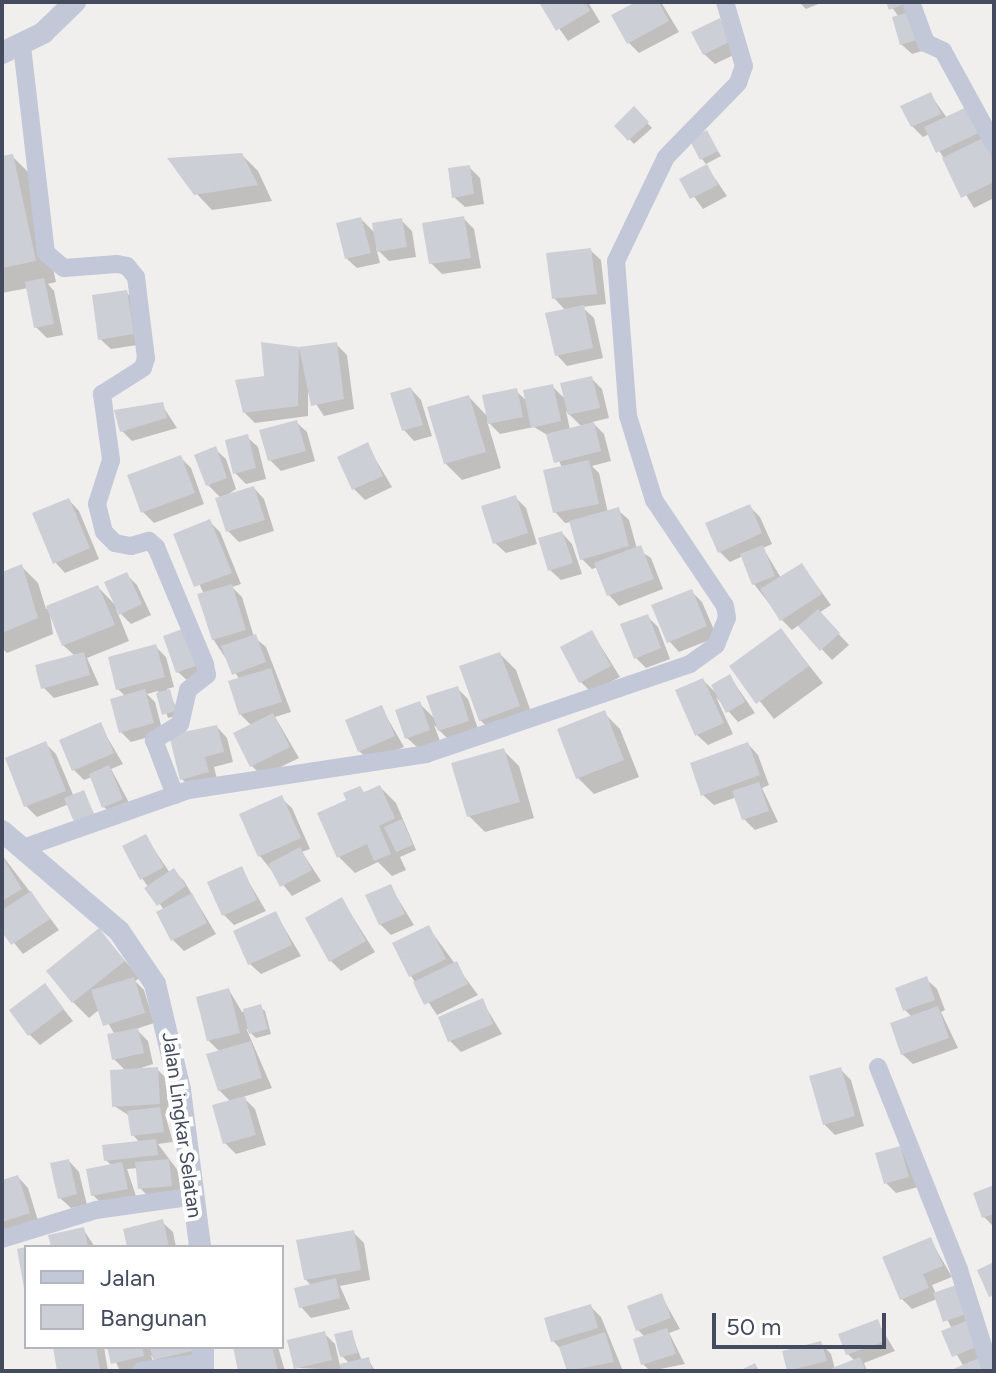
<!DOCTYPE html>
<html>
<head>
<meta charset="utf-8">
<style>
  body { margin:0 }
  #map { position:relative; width:996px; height:1373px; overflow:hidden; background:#f1efee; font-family:Figtree,sans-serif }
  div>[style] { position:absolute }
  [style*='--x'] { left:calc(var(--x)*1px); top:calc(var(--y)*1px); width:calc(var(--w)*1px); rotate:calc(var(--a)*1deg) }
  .shadow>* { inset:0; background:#0003 }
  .building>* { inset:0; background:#cdcfd7 }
  .minor>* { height:18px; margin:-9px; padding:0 9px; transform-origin:9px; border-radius:9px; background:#c3c8d8 }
  .tertiary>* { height:22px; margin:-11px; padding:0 11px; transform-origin:11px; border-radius:11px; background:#c3c8d8 }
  span { translate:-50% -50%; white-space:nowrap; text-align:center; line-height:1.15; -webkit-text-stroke:8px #fff; paint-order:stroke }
  .street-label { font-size:20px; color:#444b5e }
  .frame { position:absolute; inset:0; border:4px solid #444b5e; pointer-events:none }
  .legend { position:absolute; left:24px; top:1245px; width:260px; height:104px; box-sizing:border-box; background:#fff; border:2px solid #b4b7bf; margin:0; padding:10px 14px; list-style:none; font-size:24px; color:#444b5e }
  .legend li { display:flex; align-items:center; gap:16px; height:40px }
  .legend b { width:40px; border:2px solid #b4b7bf }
  .scale { position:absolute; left:712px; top:1313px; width:174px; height:36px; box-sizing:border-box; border:4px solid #444b5e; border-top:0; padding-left:10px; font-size:24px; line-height:28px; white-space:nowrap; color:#444b5e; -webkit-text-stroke:6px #fff; paint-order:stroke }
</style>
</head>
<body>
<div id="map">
  <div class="shadow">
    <i style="clip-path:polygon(547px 2px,588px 2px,600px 22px,568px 41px,542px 4px)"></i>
    <i style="clip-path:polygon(640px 2px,661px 2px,679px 32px,639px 53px,629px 43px)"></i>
    <i style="clip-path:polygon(799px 2px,823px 2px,806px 9px)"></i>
    <i style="clip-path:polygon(888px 2px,914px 2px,929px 49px,912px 54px,901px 44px,899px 17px)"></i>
    <i style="clip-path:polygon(719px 20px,740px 52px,715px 64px,704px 54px)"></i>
    <i style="clip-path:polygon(930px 94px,947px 118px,970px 107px,994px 143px,994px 198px,974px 208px,929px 134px,923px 137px,912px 126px)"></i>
    <i style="clip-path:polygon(634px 109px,652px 128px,634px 144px,617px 126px)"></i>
    <i style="clip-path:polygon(706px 132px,721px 156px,706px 164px,702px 159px)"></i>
    <i style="clip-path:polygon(242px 155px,258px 171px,272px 201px,212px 210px,196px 193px)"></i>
    <i style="clip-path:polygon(12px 156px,34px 178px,56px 282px,48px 284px,54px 291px,63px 335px,47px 338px,36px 327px,28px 288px,2px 293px,2px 158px)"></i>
    <i style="clip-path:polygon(469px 167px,480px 178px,484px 204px,465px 207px,454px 197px)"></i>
    <i style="clip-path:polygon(707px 167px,727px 196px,703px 209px,682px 180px)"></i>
    <i style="clip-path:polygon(361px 219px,376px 234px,401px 220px,412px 231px,416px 257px,389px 261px,376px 248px,380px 263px,357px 268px,346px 258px)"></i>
    <i style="clip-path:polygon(464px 219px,474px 229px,481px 268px,442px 274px,431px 263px)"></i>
    <i style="clip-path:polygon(590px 250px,601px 260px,606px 304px,582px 307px,594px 318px,603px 358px,567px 366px,557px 355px,566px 311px,554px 298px)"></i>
    <i style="clip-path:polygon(126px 292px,137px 303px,144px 344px,111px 349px,100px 339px)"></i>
    <i style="clip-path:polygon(263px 344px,299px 349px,336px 344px,347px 355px,354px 409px,324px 416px,308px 392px,308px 416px,255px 423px,244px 412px,266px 378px)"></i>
    <i style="clip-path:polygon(evenodd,591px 378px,602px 389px,609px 418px,592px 422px,604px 434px,611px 461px,592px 466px,599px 473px,608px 513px,618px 510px,629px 520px,637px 549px,651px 558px,663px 589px,619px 606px,609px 595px,598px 567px,592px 569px,581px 558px,572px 522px,565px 523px,555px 512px,562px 468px,549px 436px,534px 427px,500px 434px,487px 421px,501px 468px,462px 480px,445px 463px,469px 397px,488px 417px,516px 391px,528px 402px,552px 386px,566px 400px,591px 378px,566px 411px,582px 427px,570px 430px,566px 411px)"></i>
    <i style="clip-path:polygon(411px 389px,421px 400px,432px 436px,414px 441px,404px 430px)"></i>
    <i style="clip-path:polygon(162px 405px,177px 428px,132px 441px,122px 431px,116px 412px)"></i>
    <i style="clip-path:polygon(296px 422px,307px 432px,315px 461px,281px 471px,270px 460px)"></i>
    <i style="clip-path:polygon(247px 437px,258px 447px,266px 479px,246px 484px,235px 473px)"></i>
    <i style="clip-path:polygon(367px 445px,392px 487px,365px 500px,354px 489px)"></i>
    <i style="clip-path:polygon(215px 449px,226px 459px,236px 489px,226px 496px,254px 488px,264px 499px,274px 531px,239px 542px,228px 531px,221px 498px,208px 485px)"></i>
    <i style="clip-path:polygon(180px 457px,191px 468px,204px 504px,154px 523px,143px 512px,129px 476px)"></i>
    <i style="clip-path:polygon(515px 497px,526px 508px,537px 544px,506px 553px,495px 543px)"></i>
    <i style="clip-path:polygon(69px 500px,79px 511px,99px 559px,65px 573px,55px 562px)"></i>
    <i style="clip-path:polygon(749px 506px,760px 517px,772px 544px,763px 548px,781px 578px,802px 565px,831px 605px,819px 613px,849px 645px,832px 660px,799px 625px,792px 630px,781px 619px,754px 584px,743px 556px,730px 562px,719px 551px)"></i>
    <i style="clip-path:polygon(210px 522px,220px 532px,241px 584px,232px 587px,242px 597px,254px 637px,266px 647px,291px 712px,275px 717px,299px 758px,262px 776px,252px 766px,252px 726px,240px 714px,240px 680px,213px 639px,204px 594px,176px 535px)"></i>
    <i style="clip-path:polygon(562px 533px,572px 544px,582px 574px,561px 580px,550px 570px)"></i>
    <i style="clip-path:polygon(22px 567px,38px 583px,46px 609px,98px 587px,117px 607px,126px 574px,137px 585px,151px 615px,131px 624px,116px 609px,129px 641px,87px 658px,99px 685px,54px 698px,43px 687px,75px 656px,63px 645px,49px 609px,53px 634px,7px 653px,2px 648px,2px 574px)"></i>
    <i style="clip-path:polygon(691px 591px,702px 602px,717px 637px,679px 652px,669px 641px)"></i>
    <i style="clip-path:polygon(647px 616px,658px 627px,670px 659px,646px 668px,636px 658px)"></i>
    <i style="clip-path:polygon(781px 630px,823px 683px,774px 719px,732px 666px)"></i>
    <i style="clip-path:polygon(592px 632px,620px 677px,591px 692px,581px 682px)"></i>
    <i style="clip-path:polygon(165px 637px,207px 675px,189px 682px,178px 672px)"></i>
    <i style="clip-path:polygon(156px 647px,166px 657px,174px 687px,167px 689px,180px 715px,168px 718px,158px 691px,147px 694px,155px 702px,163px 733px,131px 742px,121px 732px,126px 697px,118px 689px)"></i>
    <i style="clip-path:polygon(500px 654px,516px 670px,535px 723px,497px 736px,480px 720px)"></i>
    <i style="clip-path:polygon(730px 677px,755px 713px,738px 722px,716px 697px,733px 734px,708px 745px,697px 735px,703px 680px,717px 694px)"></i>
    <i style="clip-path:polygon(457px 688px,468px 699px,479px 732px,450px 741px,434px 725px,440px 741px,418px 748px,407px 738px,420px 704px,436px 720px)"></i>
    <i style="clip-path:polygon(381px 707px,404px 747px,370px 761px,359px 751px)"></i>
    <i style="clip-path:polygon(604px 713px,620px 729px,639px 777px,594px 794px,577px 777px)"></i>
    <i style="clip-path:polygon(100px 725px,123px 764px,111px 769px,133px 810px,115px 817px,104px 807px,92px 777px,84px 780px,73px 769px)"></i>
    <i style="clip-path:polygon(217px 727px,227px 738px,233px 762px,214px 767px,218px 783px,192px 789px,182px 779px)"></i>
    <i style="clip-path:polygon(46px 744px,56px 754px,74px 797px,83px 793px,97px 819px,69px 804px,37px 817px,26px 806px)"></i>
    <i style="clip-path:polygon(748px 744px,758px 755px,769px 785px,762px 788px,778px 822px,755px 830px,744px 819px,737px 797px,714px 805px,703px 795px)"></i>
    <i style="clip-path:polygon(503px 750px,519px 766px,534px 818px,485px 832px,469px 816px)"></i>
    <i style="clip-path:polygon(380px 787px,396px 803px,416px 850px,400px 857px,406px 870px,392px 876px,378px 862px,355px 873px,339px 857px,365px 794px)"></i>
    <i style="clip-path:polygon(281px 798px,292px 808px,310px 849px,302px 852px,321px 881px,292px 896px,260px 856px)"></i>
    <i style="clip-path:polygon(145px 836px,170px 873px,174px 871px,184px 881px,216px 934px,184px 951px,173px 940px,164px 910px,142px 878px)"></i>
    <i style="clip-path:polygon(2px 855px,59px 930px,23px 954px,2px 928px)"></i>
    <i style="clip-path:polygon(241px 869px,266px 911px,234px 925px,224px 915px)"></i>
    <i style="clip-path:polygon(390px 886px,414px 925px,391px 935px,380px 924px)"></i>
    <i style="clip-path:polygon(342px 900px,375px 952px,341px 971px,331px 961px)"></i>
    <i style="clip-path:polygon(276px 914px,301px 956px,261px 974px,250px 964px)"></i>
    <i style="clip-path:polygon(428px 927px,478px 995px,437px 1015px,411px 976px)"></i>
    <i style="clip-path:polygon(99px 931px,140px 978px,135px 981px,144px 990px,154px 1023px,136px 1029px,148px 1041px,153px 1064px,135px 1070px,157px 1069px,167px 1079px,170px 1114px,165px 1114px,173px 1142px,158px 1144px,179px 1172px,181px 1196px,151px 1199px,140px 1188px,138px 1168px,127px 1169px,137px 1199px,104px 1206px,93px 1195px,112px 1166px,106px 1160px,140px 1143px,133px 1135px,130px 1116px,114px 1106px,126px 1071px,114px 1059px,115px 1035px,100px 1009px,89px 1018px,73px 1002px)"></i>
    <i style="clip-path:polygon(926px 979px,937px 989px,945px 1010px,941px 1012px,958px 1048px,913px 1064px,902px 1054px,912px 1017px,905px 1010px)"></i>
    <i style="clip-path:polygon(45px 986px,73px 1021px,40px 1045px,29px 1034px)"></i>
    <i style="clip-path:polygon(229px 990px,242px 1012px,260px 1007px,265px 1011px,271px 1034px,256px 1038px,246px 1028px,272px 1088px,243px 1097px,255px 1109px,266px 1145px,236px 1154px,225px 1143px,231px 1102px,219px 1090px,220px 1052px,208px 1040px)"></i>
    <i style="clip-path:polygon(482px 1001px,502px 1034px,461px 1052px,450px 1041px)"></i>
    <i style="clip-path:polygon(840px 1069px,851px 1080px,864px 1126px,835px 1135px,824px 1124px)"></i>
    <i style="clip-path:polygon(900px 1148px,910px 1159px,918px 1187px,896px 1193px,885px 1182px)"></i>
    <i style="clip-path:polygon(69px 1161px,79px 1172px,87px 1205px,71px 1208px,60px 1198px)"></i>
    <i style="clip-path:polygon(18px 1177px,28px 1188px,39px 1224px,8px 1234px,2px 1228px,2px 1182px)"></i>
    <i style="clip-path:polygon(994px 1187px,994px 1227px,984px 1217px)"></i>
    <i style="clip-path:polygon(162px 1222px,173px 1232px,176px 1247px,129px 1247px)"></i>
    <i style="clip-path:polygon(83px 1229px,95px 1247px,53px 1247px)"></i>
    <i style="clip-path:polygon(353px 1232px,364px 1243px,370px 1280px,340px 1286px,350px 1309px,311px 1318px,301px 1307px,312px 1286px,305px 1279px)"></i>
    <i style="clip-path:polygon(930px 1239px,952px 1277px,932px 1285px,936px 1294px,956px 1287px,967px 1298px,990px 1355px,981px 1359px,992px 1371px,954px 1371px,964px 1367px,944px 1333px,952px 1329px,937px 1299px,912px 1309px,902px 1299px,885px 1258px)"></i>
    <i style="clip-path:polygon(661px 1295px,680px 1329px,669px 1333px,685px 1364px,650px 1371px,643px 1364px,645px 1337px,638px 1330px)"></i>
    <i style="clip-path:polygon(590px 1306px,601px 1317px,623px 1371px,569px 1371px,562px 1350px,553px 1341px)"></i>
    <i style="clip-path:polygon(877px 1321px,895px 1351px,864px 1363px,867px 1371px,789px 1371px,784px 1353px,821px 1343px,831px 1354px,835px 1369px,855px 1361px,848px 1354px)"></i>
    <i style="clip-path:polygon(351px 1332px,362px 1361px,368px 1359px,375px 1371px,296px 1368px,324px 1333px,335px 1344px,340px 1366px,350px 1364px,342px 1356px)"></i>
    <i style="clip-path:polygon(55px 1347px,104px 1347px,108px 1371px,59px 1371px)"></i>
    <i style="clip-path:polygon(109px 1347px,199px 1347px,178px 1371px,167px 1371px,151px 1355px,154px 1366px,120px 1371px)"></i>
    <i style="clip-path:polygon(235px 1347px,278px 1347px,285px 1371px,240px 1371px)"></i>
  </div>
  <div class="building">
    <i style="clip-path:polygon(585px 2px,590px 11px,556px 31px,540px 4px)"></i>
    <i style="clip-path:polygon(636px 2px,659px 2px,669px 21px,627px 44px,611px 15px)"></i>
    <i style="clip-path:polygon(886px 2px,910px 2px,889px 10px)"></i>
    <i style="clip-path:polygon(912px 11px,920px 39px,900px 45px,892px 17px)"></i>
    <i style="clip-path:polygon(720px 18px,731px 41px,703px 55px,691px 32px)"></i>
    <i style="clip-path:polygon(931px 92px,941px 114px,911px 127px,900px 106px)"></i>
    <i style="clip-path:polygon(971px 105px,983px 131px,936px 153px,924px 127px)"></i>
    <i style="clip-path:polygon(634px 106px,649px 122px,628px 141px,614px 126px)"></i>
    <i style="clip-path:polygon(707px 130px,718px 151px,700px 160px,689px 139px)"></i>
    <i style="clip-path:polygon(989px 135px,994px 182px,961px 198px,942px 158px)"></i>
    <i style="clip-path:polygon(242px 153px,258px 185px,194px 195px,167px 158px)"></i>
    <i style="clip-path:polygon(13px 154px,36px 261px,2px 268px,2px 156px)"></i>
    <i style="clip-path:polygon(707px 164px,718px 185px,690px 199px,679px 179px)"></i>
    <i style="clip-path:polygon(470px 165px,474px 194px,452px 198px,448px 168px)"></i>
    <i style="clip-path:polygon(464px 216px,471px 258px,429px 264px,422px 223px)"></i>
    <i style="clip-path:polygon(361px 217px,371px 253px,345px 259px,336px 223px)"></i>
    <i style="clip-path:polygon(402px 218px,407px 247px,377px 252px,372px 223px)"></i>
    <i style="clip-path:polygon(591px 248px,597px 294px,552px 299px,546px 253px)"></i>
    <i style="clip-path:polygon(44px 278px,54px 324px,34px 328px,25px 282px)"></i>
    <i style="clip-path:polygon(127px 290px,134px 334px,98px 340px,92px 295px)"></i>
    <i style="clip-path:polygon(584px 305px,593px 348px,555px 356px,545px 313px)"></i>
    <i style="clip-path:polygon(261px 342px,299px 347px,337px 342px,344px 399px,311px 406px,299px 347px,298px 406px,243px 413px,235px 380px,264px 376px)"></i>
    <i style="clip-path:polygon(592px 376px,600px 408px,568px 415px,560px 383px)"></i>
    <i style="clip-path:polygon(553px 384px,561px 421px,531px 428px,523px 390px)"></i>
    <i style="clip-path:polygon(411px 387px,423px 425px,402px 431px,390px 393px)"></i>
    <i style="clip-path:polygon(517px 388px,523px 417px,488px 424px,482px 395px)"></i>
    <i style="clip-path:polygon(469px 395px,486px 452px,444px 464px,427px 407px)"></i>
    <i style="clip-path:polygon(163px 402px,167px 418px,120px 432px,114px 410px)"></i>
    <i style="clip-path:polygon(297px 420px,306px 451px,268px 461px,259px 430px)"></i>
    <i style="clip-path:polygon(594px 422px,601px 451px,554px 463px,546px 434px)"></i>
    <i style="clip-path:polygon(248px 434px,256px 468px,233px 474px,225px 440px)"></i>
    <i style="clip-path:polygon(368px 442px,383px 476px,352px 490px,337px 457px)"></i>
    <i style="clip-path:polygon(216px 446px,227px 478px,206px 486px,194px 455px)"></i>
    <i style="clip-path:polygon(181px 455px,195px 493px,141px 513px,127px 475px)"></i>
    <i style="clip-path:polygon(589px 460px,599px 504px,553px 513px,543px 470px)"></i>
    <i style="clip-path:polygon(254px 486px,265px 520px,226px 532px,215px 498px)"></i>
    <i style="clip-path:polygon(516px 495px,528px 533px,493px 544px,481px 506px)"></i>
    <i style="clip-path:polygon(69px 498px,90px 548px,53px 564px,32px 513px)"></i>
    <i style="clip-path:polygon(750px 504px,762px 533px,718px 553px,705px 523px)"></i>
    <i style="clip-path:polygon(619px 507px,629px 546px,580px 560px,569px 521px)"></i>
    <i style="clip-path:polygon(210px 519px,232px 573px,194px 587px,173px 534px)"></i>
    <i style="clip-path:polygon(562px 531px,573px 563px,548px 571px,538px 538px)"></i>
    <i style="clip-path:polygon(641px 545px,654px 579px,607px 596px,594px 563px)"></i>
    <i style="clip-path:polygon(763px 545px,775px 576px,752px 585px,740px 554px)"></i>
    <i style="clip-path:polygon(802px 563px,822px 594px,780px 621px,760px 589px)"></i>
    <i style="clip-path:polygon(22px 564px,38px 618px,2px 633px,2px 572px)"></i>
    <i style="clip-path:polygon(127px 572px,142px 604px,119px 615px,104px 582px)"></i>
    <i style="clip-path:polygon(232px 584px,246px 630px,212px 640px,197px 594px)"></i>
    <i style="clip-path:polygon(98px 585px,115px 625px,62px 646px,46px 606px)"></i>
    <i style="clip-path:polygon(692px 589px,707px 626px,667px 643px,651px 605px)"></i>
    <i style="clip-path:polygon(818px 609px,840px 633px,820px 651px,798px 626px)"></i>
    <i style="clip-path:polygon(648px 614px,661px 648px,634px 659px,620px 624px)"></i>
    <i style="clip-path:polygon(185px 628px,198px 665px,176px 673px,163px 636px)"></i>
    <i style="clip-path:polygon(781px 628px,809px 666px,756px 704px,729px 666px)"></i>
    <i style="clip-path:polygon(592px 630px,611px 666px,579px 683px,560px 647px)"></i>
    <i style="clip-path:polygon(256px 634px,266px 662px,232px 675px,221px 646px)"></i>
    <i style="clip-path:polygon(156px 644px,165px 677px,116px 690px,108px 657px)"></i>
    <i style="clip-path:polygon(84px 652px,90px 675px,41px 689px,35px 665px)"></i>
    <i style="clip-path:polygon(500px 652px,520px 706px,479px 721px,459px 666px)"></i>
    <i style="clip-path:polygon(271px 668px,282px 702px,239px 715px,228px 681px)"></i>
    <i style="clip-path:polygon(730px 674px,745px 702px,726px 713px,711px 685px)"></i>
    <i style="clip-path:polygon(703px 678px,724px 723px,695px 736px,675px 690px)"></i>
    <i style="clip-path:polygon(458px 686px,469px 721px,438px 731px,426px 696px)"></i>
    <i style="clip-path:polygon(145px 689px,154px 723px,119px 733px,110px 699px)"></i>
    <i style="clip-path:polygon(170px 689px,176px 711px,162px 715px,156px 693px)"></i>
    <i style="clip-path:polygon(420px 701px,430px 730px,405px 739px,395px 710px)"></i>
    <i style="clip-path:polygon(382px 705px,395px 736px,358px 752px,345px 720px)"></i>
    <i style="clip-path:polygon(605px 710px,624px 760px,576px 779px,557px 729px)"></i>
    <i style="clip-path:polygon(273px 713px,290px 747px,250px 767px,233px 733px)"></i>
    <i style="clip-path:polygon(101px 722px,114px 753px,72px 771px,59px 740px)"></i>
    <i style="clip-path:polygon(217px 725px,224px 752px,205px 757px,209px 772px,180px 780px,169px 735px)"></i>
    <i style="clip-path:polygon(46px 741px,66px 791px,24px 807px,5px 758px)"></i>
    <i style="clip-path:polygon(748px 742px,760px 775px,701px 796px,690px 763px)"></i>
    <i style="clip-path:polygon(504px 748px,520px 802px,467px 817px,451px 763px)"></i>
    <i style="clip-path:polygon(109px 765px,123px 799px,102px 808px,89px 774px)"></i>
    <i style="clip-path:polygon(759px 782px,769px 811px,742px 820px,732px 791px)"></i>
    <i style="clip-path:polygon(380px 785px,395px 818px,379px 826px,391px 854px,374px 861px,367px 844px,337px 858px,317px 813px,346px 800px,343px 793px,360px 786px,364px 792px)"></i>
    <i style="clip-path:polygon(84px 790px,94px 814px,74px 822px,64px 798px)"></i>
    <i style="clip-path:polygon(282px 795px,301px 838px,258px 857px,239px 814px)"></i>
    <i style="clip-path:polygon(402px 819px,413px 845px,396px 852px,384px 827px)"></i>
    <i style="clip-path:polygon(146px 834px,164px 867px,140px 880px,122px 846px)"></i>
    <i style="clip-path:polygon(300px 847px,312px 870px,280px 887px,268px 864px)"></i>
    <i style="clip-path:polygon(2px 856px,22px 889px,2px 901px)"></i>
    <i style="clip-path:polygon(242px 866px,257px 900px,222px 916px,207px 882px)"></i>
    <i style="clip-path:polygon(174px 868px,186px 886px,157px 906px,144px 888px)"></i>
    <i style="clip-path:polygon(391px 884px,405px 914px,379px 925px,365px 895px)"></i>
    <i style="clip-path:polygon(31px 891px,50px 919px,11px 945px,2px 932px,2px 910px)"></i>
    <i style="clip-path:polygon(192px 893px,207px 923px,171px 941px,156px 912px)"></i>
    <i style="clip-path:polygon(342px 897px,366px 941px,329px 962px,305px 918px)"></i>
    <i style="clip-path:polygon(276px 911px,292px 945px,248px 965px,233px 931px)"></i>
    <i style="clip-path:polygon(429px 925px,446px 959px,409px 977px,392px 943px)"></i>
    <i style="clip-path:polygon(99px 928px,125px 961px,72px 1003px,46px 971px)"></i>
    <i style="clip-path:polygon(457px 961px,468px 984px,424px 1005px,413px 982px)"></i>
    <i style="clip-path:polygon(927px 976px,935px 1000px,903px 1011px,895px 988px)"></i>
    <i style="clip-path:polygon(134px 977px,145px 1013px,103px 1026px,91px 990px)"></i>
    <i style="clip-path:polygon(45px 983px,64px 1009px,28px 1036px,9px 1010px)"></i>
    <i style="clip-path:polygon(229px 988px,240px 1033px,207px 1041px,196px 997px)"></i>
    <i style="clip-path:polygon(483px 998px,493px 1024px,448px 1042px,438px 1017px)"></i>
    <i style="clip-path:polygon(261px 1004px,268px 1029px,249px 1034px,243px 1009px)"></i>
    <i style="clip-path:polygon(938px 1006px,949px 1038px,901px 1055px,890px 1023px)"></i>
    <i style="clip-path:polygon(138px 1028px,144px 1053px,112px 1060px,107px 1034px)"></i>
    <i style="clip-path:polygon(251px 1041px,262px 1078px,218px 1091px,206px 1054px)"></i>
    <i style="clip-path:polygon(158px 1067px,160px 1104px,112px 1107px,110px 1070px)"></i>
    <i style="clip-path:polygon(841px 1067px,855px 1116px,823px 1125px,809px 1076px)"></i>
    <i style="clip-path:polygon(245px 1096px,256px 1135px,223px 1144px,212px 1105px)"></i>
    <i style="clip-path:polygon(160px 1107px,164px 1132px,131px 1136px,127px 1111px)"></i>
    <i style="clip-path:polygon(156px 1139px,158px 1155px,104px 1161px,102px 1145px)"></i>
    <i style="clip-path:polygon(900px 1146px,909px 1177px,884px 1184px,875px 1153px)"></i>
    <i style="clip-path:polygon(69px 1159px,77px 1194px,58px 1199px,50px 1163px)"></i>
    <i style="clip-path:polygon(169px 1159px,172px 1186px,138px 1189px,135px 1162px)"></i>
    <i style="clip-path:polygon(122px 1162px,128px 1189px,91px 1196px,86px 1169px)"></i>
    <i style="clip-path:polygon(18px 1175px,30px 1213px,2px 1222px,2px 1180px)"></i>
    <i style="clip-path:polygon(994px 1185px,994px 1214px,982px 1218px,973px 1193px)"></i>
    <i style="clip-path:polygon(163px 1219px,169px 1247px,127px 1247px,123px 1229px)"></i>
    <i style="clip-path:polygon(84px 1227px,88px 1247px,51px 1247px,48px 1235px)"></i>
    <i style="clip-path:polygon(354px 1230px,361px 1270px,304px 1280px,296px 1240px)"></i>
    <i style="clip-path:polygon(931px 1237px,943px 1266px,923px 1274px,929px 1288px,900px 1300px,882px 1257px)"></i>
    <i style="clip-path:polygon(26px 1247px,26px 1288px,24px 1288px,17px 1249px)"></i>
    <i style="clip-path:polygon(994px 1262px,994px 1295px,989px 1297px,977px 1270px)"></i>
    <i style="clip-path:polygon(336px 1278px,340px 1298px,299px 1308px,294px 1288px)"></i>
    <i style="clip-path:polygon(956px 1285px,966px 1314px,943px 1322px,933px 1293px)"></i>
    <i style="clip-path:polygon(662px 1293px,671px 1318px,636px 1331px,627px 1306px)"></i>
    <i style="clip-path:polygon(591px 1304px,598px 1328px,551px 1342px,544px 1318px)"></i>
    <i style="clip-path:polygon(878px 1319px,886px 1341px,846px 1355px,838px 1334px)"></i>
    <i style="clip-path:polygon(971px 1319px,981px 1345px,952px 1357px,941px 1331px)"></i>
    <i style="clip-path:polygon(667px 1328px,676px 1354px,641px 1365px,633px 1339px)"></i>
    <i style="clip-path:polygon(352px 1330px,358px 1353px,340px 1357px,334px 1334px)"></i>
    <i style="clip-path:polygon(325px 1331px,332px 1360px,294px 1369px,287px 1340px)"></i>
    <i style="clip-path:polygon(605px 1332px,614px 1362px,567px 1371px,559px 1347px)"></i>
    <i style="clip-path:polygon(821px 1341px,827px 1361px,787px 1371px,782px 1351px)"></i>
    <i style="clip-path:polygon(53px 1347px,96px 1347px,100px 1370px,57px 1371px)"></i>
    <i style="clip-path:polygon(107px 1347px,142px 1347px,144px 1356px,111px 1364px)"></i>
    <i style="clip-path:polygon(150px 1347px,192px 1347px,192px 1351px,153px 1360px)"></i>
    <i style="clip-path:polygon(233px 1347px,272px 1347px,278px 1371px,238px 1371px)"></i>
    <i style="clip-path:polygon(369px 1357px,372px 1371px,341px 1371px,340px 1364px)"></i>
    <i style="clip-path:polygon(860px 1357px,866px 1371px,833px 1371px,832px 1368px)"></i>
    <i style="clip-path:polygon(981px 1357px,987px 1371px,949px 1371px)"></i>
    <i style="clip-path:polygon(755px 1363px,759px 1371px,739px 1371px)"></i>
  </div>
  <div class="minor">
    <i style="--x:911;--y:2;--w:44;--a:69.9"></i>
    <i style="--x:926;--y:43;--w:19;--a:25"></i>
    <i style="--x:943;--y:51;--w:106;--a:61.3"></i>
    <i style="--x:22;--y:46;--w:208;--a:83.4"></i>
    <i style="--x:46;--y:253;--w:23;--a:40"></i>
    <i style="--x:64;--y:268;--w:53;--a:-4.3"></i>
    <i style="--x:117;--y:264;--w:10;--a:11"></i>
    <i style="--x:127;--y:266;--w:14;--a:51"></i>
    <i style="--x:136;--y:277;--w:82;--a:83"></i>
    <i style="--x:146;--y:358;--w:10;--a:107"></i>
    <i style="--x:143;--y:368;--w:49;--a:147.6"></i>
    <i style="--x:102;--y:394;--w:67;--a:82.2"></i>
    <i style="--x:111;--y:460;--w:46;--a:107.7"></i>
    <i style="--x:97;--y:504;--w:29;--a:76"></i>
    <i style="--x:104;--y:532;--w:16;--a:45"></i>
    <i style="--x:115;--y:543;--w:16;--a:11"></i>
    <i style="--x:131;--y:546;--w:19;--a:-16"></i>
    <i style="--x:149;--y:541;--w:9;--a:41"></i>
    <i style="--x:156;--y:547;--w:127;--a:67.3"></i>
    <i style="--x:205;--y:664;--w:11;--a:80"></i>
    <i style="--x:207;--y:675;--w:24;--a:142"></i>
    <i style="--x:188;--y:690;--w:35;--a:103"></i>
    <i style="--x:180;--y:724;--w:31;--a:148"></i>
    <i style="--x:154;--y:740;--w:59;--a:69.1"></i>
    <i style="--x:23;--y:848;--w:176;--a:-19.3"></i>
    <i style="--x:189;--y:790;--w:240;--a:-8.6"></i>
    <i style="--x:426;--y:754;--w:279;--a:-18.8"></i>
    <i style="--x:690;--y:664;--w:32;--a:-36"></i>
    <i style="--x:716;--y:645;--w:29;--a:-68"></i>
    <i style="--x:727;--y:618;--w:12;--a:-99"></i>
    <i style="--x:725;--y:606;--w:128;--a:-123.8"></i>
    <i style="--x:654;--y:500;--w:88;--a:-107.2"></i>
    <i style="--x:628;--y:416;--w:155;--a:-94.4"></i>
    <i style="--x:616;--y:261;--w:115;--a:-64.3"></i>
    <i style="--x:666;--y:157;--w:103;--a:-45.8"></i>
    <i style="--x:738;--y:83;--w:18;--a:-71"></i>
    <i style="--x:744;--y:66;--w:67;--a:-106.5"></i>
    <i style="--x:878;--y:1067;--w:219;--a:68.2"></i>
    <i style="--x:959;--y:1270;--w:106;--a:72.4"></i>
    <i style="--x:2;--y:1239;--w:98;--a:-17.1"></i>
    <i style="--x:96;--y:1210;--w:95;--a:-7.9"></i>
    <i style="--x:141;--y:1371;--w:63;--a:-8.3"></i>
  </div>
  <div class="tertiary">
    <i style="--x:2;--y:53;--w:46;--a:-26"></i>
    <i style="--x:43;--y:33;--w:45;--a:-44.1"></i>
    <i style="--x:2;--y:831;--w:154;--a:40.5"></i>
    <i style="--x:119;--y:931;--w:64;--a:55.8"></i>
    <i style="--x:155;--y:984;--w:109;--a:76.7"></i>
    <i style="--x:180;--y:1090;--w:158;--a:82.7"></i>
    <i style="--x:203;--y:1371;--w:24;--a:-90"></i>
  </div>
  <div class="street-label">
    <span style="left:182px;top:1125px;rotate:82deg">Jalan Lingkar Selatan</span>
  </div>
  <div class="frame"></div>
  <ul class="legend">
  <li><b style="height:10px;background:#c3c8d8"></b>Jalan</li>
  <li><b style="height:22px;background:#cdcfd7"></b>Bangunan</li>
  </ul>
  <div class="scale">50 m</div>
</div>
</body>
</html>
